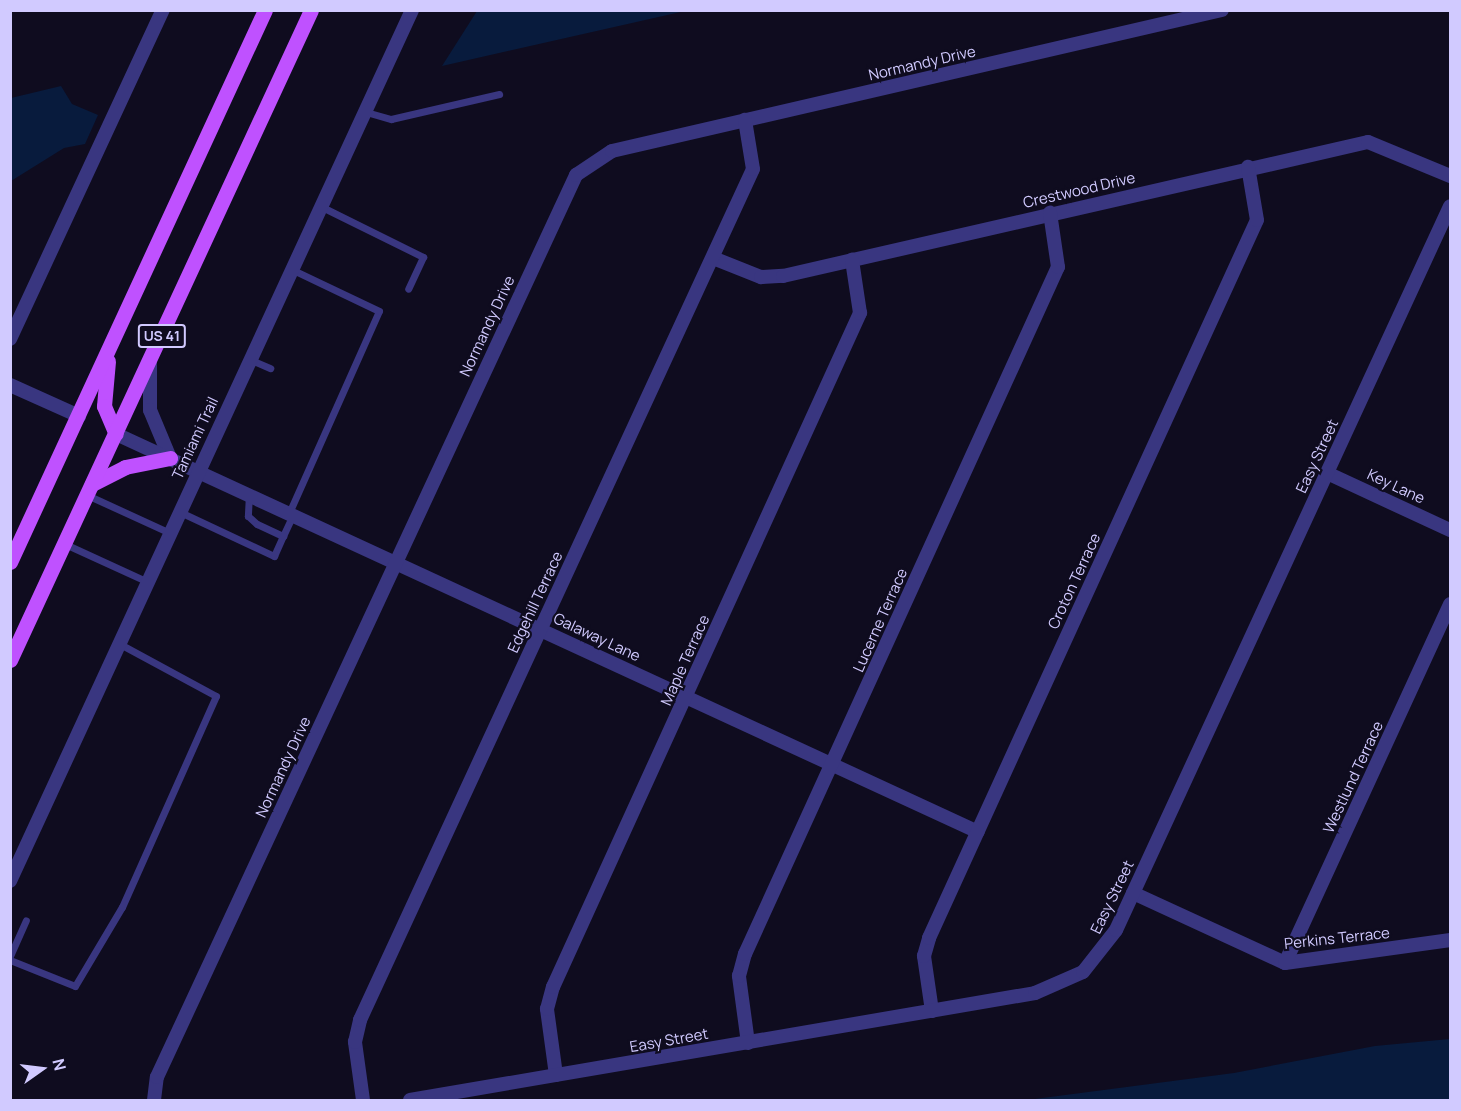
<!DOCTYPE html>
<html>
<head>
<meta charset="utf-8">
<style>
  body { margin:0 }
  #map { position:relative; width:1461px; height:1111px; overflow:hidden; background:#0f0c1f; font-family:Manrope,sans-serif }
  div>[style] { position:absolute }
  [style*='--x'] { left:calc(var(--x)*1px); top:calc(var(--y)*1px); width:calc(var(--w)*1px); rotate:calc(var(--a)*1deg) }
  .water>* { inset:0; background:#081b3d }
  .lane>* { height:7px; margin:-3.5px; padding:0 3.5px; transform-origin:3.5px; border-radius:3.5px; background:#393680 }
  .street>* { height:14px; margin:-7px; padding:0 7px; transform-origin:7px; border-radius:7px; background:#393680 }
  .primary>* { height:15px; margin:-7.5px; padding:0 7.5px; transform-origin:7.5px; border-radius:7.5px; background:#bf51ff }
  span { translate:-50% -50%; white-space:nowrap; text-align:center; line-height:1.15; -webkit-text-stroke:4.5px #0f0c1f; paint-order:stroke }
  .shield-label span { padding:2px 4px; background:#0f0c1f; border:2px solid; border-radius:4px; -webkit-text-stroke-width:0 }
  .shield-label { font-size:14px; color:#d1caff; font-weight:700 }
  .street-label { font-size:15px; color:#d1caff }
  .frame { position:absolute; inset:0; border:12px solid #d1caff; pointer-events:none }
  .north { position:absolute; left:12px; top:1039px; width:60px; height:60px; -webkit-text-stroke:4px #0f0c1f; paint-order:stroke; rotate:76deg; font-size:16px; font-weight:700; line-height:24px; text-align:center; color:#d1caff }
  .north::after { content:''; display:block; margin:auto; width:21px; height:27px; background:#d1caff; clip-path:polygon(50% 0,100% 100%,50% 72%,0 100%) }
</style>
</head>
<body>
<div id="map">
  <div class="water">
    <i style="clip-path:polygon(477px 11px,477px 10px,685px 11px,442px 66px)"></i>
    <i style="clip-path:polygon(61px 86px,72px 104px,98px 115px,85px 144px,64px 148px,11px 181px,11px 98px)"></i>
    <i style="clip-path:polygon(1450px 1039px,1450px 1100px,1027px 1100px,1234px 1073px,1375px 1046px)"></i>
  </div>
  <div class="lane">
    <i style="--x:366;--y:112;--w:26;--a:16"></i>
    <i style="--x:391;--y:119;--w:111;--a:-13"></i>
    <i style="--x:322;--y:207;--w:113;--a:26.3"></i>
    <i style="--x:423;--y:257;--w:35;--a:115"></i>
    <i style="--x:251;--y:360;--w:21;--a:23"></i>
    <i style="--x:249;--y:494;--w:22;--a:93"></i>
    <i style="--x:248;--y:516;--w:12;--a:42"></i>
    <i style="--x:257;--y:524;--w:29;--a:25"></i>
    <i style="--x:283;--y:536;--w:23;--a:-65"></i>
    <i style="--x:87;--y:495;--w:91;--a:24.6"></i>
    <i style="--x:180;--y:512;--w:104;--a:25.1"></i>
    <i style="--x:274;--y:556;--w:22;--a:-66"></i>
    <i style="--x:289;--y:513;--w:221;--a:-66"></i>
    <i style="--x:379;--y:311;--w:95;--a:-154.5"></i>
    <i style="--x:65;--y:544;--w:91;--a:24.6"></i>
    <i style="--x:10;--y:956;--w:39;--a:-66"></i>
    <i style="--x:10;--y:960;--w:70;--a:21.8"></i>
    <i style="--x:75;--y:986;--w:92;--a:-59.3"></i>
    <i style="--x:122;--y:907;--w:231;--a:-66"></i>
    <i style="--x:216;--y:696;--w:109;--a:-151.6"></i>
  </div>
  <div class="street">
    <i style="--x:713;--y:258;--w:52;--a:21.6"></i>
    <i style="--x:761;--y:277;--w:22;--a:-3"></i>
    <i style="--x:783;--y:276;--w:600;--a:-12.9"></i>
    <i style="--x:1368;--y:142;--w:89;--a:22.5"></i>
    <i style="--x:10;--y:339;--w:363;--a:-65.1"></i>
    <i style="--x:150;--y:363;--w:47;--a:90"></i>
    <i style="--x:150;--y:410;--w:52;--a:67.4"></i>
    <i style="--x:10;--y:385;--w:76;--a:24.2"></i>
    <i style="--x:116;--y:434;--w:949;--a:24.78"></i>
    <i style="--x:1327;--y:473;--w:136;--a:24.9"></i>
    <i style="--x:10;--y:881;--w:959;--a:-65.22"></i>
    <i style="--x:1133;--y:893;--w:167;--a:24.7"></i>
    <i style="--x:1285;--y:963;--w:167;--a:-7.9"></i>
    <i style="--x:1285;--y:963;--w:395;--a:-65.3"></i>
    <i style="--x:932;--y:1011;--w:56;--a:-98.3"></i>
    <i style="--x:924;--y:956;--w:19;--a:-74"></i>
    <i style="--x:929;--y:938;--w:789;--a:-65.45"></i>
    <i style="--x:1257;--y:220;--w:54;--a:-99.6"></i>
    <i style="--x:748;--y:1043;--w:68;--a:-97.7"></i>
    <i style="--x:739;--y:976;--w:23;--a:-75"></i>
    <i style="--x:745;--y:954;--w:755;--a:-65.51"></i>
    <i style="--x:1058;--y:267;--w:55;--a:-98.4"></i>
    <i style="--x:556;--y:1075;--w:67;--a:-97.8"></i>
    <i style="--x:547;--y:1009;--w:23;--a:-75"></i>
    <i style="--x:553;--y:987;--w:741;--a:-65.51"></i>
    <i style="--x:860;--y:313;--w:54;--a:-98.6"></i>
    <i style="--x:154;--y:1100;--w:23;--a:-83"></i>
    <i style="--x:157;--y:1077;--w:995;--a:-65.08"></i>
    <i style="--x:576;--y:175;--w:43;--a:-33.7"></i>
    <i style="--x:612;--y:151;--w:626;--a:-13.02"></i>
    <i style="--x:363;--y:1100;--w:59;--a:-97.9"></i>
    <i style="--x:355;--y:1042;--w:23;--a:-77"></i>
    <i style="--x:360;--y:1020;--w:937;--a:-65.21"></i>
    <i style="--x:753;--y:169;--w:50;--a:-99.3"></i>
    <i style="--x:410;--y:1100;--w:634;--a:-9.71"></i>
    <i style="--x:1035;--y:993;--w:52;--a:-23.6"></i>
    <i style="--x:1083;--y:972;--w:53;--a:-51.8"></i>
    <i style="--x:1116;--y:930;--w:797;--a:-65.23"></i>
  </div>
  <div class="primary">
    <i style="--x:108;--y:361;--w:45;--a:95.1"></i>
    <i style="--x:104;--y:406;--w:30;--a:67"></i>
    <i style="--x:92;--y:484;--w:37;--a:-27"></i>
    <i style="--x:125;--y:467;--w:46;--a:-11.3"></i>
    <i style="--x:10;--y:562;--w:608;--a:-65.21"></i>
    <i style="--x:10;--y:660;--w:716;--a:-65.15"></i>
  </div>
  <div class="shield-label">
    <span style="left:162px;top:336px">US 41</span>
  </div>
  <div class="street-label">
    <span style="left:922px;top:63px;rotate:-13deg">Normandy Drive</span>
    <span style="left:1079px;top:190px;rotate:-13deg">Crestwood Drive</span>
    <span style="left:487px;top:326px;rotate:-65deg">Normandy Drive</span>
    <span style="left:195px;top:438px;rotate:-65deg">Tamiami Trail</span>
    <span style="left:1317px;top:456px;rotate:-65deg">Easy Street</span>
    <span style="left:1396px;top:486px;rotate:25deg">Key Lane</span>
    <span style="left:1074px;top:581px;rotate:-65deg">Croton Terrace</span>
    <span style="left:535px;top:602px;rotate:-65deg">Edgehill Terrace</span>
    <span style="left:880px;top:620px;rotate:-66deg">Lucerne Terrace</span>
    <span style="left:597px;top:637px;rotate:25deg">Galaway Lane</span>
    <span style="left:685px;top:660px;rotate:-66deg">Maple Terrace</span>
    <span style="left:283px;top:767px;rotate:-65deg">Normandy Drive</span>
    <span style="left:1353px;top:777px;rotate:-65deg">Westlund Terrace</span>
    <span style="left:1112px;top:897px;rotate:-64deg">Easy Street</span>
    <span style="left:1337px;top:938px;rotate:-6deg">Perkins Terrace</span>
    <span style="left:669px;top:1040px;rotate:-10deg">Easy Street</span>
  </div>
  <div class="frame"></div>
  <div class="north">N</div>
</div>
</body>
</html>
